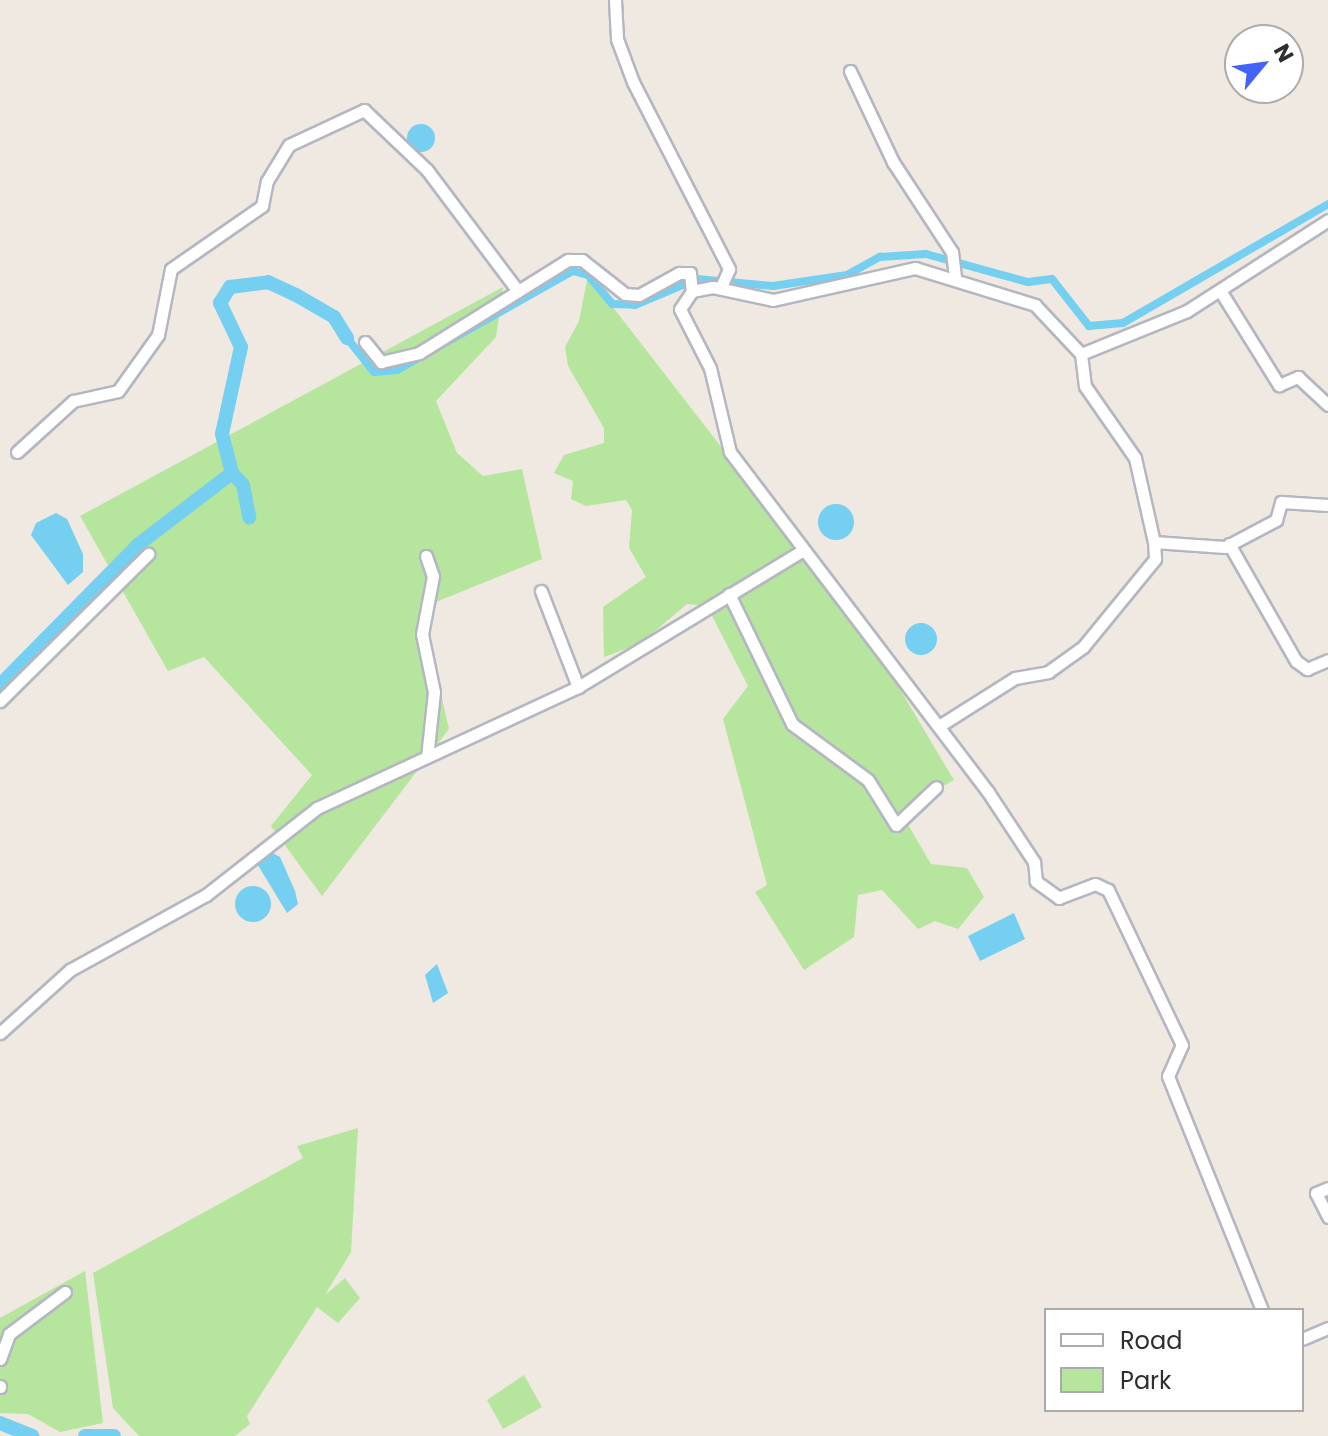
<!DOCTYPE html>
<html>
<head>
<meta charset="utf-8">
<style>
  body { margin:0 }
  #map { position:relative; width:1328px; height:1436px; overflow:hidden; background:#efe9e1; font-family:Poppins,sans-serif }
  div>[style] { position:absolute }
  [style*='--x'] { left:calc(var(--x)*1px); top:calc(var(--y)*1px); width:calc(var(--w)*1px); rotate:calc(var(--a)*1deg) }
  .green>* { inset:0; background:#b6e59e }
  .water>* { inset:0; background:#75cff0 }
  .round { border-radius:50% }
  .canal>* { height:8px; margin:-4px; padding:0 4px; transform-origin:4px; border-radius:4px; background:#75cff0 }
  .river>* { height:14px; margin:-7px; padding:0 7px; transform-origin:7px; border-radius:7px; background:#75cff0 }
  .roads { filter:drop-shadow(2px 0 #b4b7c1) drop-shadow(-2px 0 #b4b7c1) drop-shadow(0 2px #b4b7c1) drop-shadow(0 -2px #b4b7c1) }
  .minor>* { height:11px; margin:-5.5px; padding:0 5.5px; transform-origin:5.5px; border-radius:5.5px; background:#fff }
  span { translate:-50% -50%; white-space:nowrap; text-align:center; line-height:1.15; -webkit-text-stroke:8px #fff; paint-order:stroke }
  .legend { position:absolute; left:1044px; top:1308px; width:260px; height:104px; box-sizing:border-box; background:#fff; border:2px solid #ababab; margin:0; padding:10px 14px; list-style:none; font-size:24px; color:#2e2e2e }
  .legend li { display:flex; align-items:center; gap:16px; height:40px }
  .legend b { width:40px; border:2px solid #ababab }
  .north { position:absolute; left:1224px; top:24px; width:80px; height:80px; box-sizing:border-box; background:#fff; border:2px solid #ababab; border-radius:50%; rotate:61deg; font-size:22px; font-weight:700; line-height:32px; text-align:center; color:#2e2e2e }
  .north::after { content:''; display:block; margin:auto; width:28px; height:36px; background:#4264fb; clip-path:polygon(50% 0,100% 100%,50% 72%,0 100%) }
</style>
</head>
<body>
<div id="map">
  <div class="green">
    <i style="clip-path:polygon(588px 275px,870px 639px,954px 780px,900px 811px,931px 864px,967px 868px,984px 897px,958px 929px,935px 921px,918px 929px,882px 890px,858px 895px,854px 937px,804px 970px,755px 892px,767px 885px,723px 719px,748px 686px,707px 606px,687px 604px,641px 643px,604px 657px,603px 607px,646px 577px,629px 548px,632px 510px,626px 500px,586px 506px,571px 499px,573px 481px,554px 473px,564px 455px,604px 443px,604px 428px,568px 366px,565px 347px,579px 321px)"></i>
    <i style="clip-path:polygon(503px 287px,496px 337px,436px 401px,457px 453px,483px 476px,522px 469px,542px 559px,421px 608px,449px 729px,322px 896px,271px 826px,312px 775px,204px 657px,168px 671px,80px 516px)"></i>
    <i style="clip-path:polygon(358px 1128px,351px 1252px,325px 1295px,345px 1278px,360px 1298px,338px 1323px,317px 1307px,247px 1416px,250px 1424px,235px 1436px,139px 1436px,113px 1408px,93px 1273px,303px 1158px,297px 1146px)"></i>
    <i style="clip-path:polygon(85px 1271px,103px 1423px,60px 1432px,28px 1414px,0 1413px,0 1318px)"></i>
    <i style="clip-path:polygon(524px 1375px,542px 1407px,503px 1429px,487px 1400px)"></i>
  </div>
  <div class="water">
    <i class="round" style="left:407px;top:124px;width:28px;height:28px"></i>
    <i class="round" style="left:818px;top:504px;width:36px;height:36px"></i>
    <i style="clip-path:polygon(56px 513px,67px 519px,83px 554px,83px 572px,68px 585px,31px 535px,36px 523px)"></i>
    <i class="round" style="left:905px;top:623px;width:32px;height:32px"></i>
    <i style="clip-path:polygon(269px 851px,280px 857px,295px 891px,298px 904px,287px 913px,256px 862px)"></i>
    <i class="round" style="left:235px;top:886px;width:36px;height:36px"></i>
    <i style="clip-path:polygon(1014px 913px,1025px 939px,980px 961px,968px 936px)"></i>
    <i style="clip-path:polygon(437px 964px,448px 993px,433px 1003px,425px 975px)"></i>
  </div>
  <div class="canal">
    <i style="--x:347;--y:338;--w:43;--a:51.5"></i>
    <i style="--x:374;--y:372;--w:23;--a:-5"></i>
    <i style="--x:397;--y:370;--w:202;--a:-29.4"></i>
    <i style="--x:573;--y:271;--w:16;--a:15"></i>
    <i style="--x:588;--y:275;--w:38;--a:50"></i>
    <i style="--x:612;--y:304;--w:23;--a:2"></i>
    <i style="--x:635;--y:305;--w:67;--a:-22.8"></i>
    <i style="--x:697;--y:279;--w:76;--a:5.3"></i>
    <i style="--x:773;--y:286;--w:75;--a:-8.5"></i>
    <i style="--x:847;--y:275;--w:38;--a:-29"></i>
    <i style="--x:880;--y:257;--w:46;--a:-3.7"></i>
    <i style="--x:926;--y:254;--w:106;--a:15.4"></i>
    <i style="--x:1028;--y:282;--w:24;--a:-7"></i>
    <i style="--x:1052;--y:279;--w:60;--a:51.8"></i>
    <i style="--x:1089;--y:326;--w:34;--a:-5"></i>
    <i style="--x:1123;--y:323;--w:237;--a:-30.1"></i>
  </div>
  <div class="river">
    <i style="--x:232;--y:473;--w:16;--a:47"></i>
    <i style="--x:243;--y:485;--w:33;--a:79"></i>
    <i style="--x:0;--y:685;--w:198;--a:-45.4"></i>
    <i style="--x:139;--y:544;--w:117;--a:-37.4"></i>
    <i style="--x:232;--y:473;--w:40;--a:-104.4"></i>
    <i style="--x:222;--y:434;--w:89;--a:-77.7"></i>
    <i style="--x:241;--y:347;--w:49;--a:-115.5"></i>
    <i style="--x:220;--y:303;--w:19;--a:-58"></i>
    <i style="--x:230;--y:287;--w:38;--a:-7"></i>
    <i style="--x:268;--y:282;--w:31;--a:25"></i>
    <i style="--x:296;--y:295;--w:44;--a:30.1"></i>
    <i style="--x:334;--y:317;--w:25;--a:58"></i>
    <i style="--x:0;--y:1423;--w:35;--a:22"></i>
    <i style="--x:85;--y:1436;--w:29;--a:0"></i>
  </div>
  <div class="roads">
    <div class="minor">
      <i style="--x:615;--y:0;--w:39;--a:87"></i>
      <i style="--x:617;--y:39;--w:46;--a:69.6"></i>
      <i style="--x:633;--y:82;--w:210;--a:62.8"></i>
      <i style="--x:729;--y:269;--w:20;--a:114"></i>
      <i style="--x:850;--y:71;--w:101;--a:64.7"></i>
      <i style="--x:893;--y:162;--w:108;--a:56.8"></i>
      <i style="--x:952;--y:252;--w:24;--a:83"></i>
      <i style="--x:1221;--y:292;--w:110;--a:58.1"></i>
      <i style="--x:1279;--y:385;--w:21;--a:-23"></i>
      <i style="--x:1298;--y:377;--w:41;--a:43"></i>
      <i style="--x:365;--y:342;--w:26;--a:51"></i>
      <i style="--x:381;--y:362;--w:39;--a:-13"></i>
      <i style="--x:419;--y:353;--w:176;--a:-32"></i>
      <i style="--x:568;--y:260;--w:14;--a:0"></i>
      <i style="--x:582;--y:260;--w:55;--a:38.3"></i>
      <i style="--x:625;--y:294;--w:14;--a:4"></i>
      <i style="--x:639;--y:295;--w:46;--a:-28.8"></i>
      <i style="--x:679;--y:273;--w:11;--a:0"></i>
      <i style="--x:690;--y:273;--w:18;--a:84"></i>
      <i style="--x:1081;--y:354;--w:32;--a:83"></i>
      <i style="--x:1085;--y:386;--w:88;--a:55.2"></i>
      <i style="--x:1135;--y:458;--w:86;--a:77.3"></i>
      <i style="--x:1154;--y:542;--w:71;--a:4"></i>
      <i style="--x:1225;--y:547;--w:58;--a:-27.9"></i>
      <i style="--x:1276;--y:520;--w:19;--a:-74"></i>
      <i style="--x:1281;--y:502;--w:47;--a:3.7"></i>
      <i style="--x:17;--y:452;--w:76;--a:-42.3"></i>
      <i style="--x:73;--y:401;--w:46;--a:-12.5"></i>
      <i style="--x:118;--y:391;--w:69;--a:-54.5"></i>
      <i style="--x:158;--y:335;--w:67;--a:-78.9"></i>
      <i style="--x:171;--y:269;--w:111;--a:-34.7"></i>
      <i style="--x:262;--y:206;--w:25;--a:-79"></i>
      <i style="--x:267;--y:181;--w:42;--a:-58.6"></i>
      <i style="--x:289;--y:145;--w:83;--a:-25"></i>
      <i style="--x:364;--y:110;--w:87;--a:43.6"></i>
      <i style="--x:427;--y:170;--w:151;--a:53.1"></i>
      <i style="--x:1229;--y:544;--w:135;--a:60.2"></i>
      <i style="--x:1296;--y:661;--w:14;--a:36"></i>
      <i style="--x:1307;--y:669;--w:23;--a:-23"></i>
      <i style="--x:426;--y:556;--w:21;--a:71"></i>
      <i style="--x:433;--y:576;--w:59;--a:100.7"></i>
      <i style="--x:422;--y:634;--w:59;--a:78.3"></i>
      <i style="--x:434;--y:692;--w:65;--a:96.1"></i>
      <i style="--x:541;--y:591;--w:103;--a:68.9"></i>
      <i style="--x:729;--y:594;--w:144;--a:64.1"></i>
      <i style="--x:792;--y:724;--w:94;--a:36.4"></i>
      <i style="--x:868;--y:780;--w:53;--a:58.1"></i>
      <i style="--x:896;--y:825;--w:55;--a:-43.5"></i>
      <i style="--x:0;--y:701;--w:209;--a:-44.8"></i>
      <i style="--x:939;--y:726;--w:90;--a:-32.3"></i>
      <i style="--x:1015;--y:678;--w:34;--a:-10"></i>
      <i style="--x:1048;--y:672;--w:43;--a:-35.5"></i>
      <i style="--x:1083;--y:647;--w:114;--a:-50.7"></i>
      <i style="--x:1155;--y:559;--w:17;--a:-93"></i>
      <i style="--x:0;--y:1033;--w:94;--a:-42"></i>
      <i style="--x:70;--y:970;--w:155;--a:-28.9"></i>
      <i style="--x:206;--y:895;--w:141;--a:-38.1"></i>
      <i style="--x:317;--y:808;--w:288;--a:-24.9"></i>
      <i style="--x:578;--y:687;--w:263;--a:-31.3"></i>
      <i style="--x:1328;--y:1188;--w:13;--a:157"></i>
      <i style="--x:1316;--y:1193;--w:27;--a:63"></i>
      <i style="--x:1262;--y:1310;--w:252;--a:-111.9"></i>
      <i style="--x:1168;--y:1076;--w:34;--a:-66"></i>
      <i style="--x:1182;--y:1045;--w:172;--a:-115.5"></i>
      <i style="--x:1108;--y:890;--w:14;--a:-155"></i>
      <i style="--x:1095;--y:884;--w:39;--a:159"></i>
      <i style="--x:1059;--y:898;--w:29;--a:-144"></i>
      <i style="--x:1036;--y:881;--w:19;--a:-96"></i>
      <i style="--x:1034;--y:862;--w:84;--a:-123.3"></i>
      <i style="--x:988;--y:792;--w:427;--a:-127.2"></i>
      <i style="--x:730;--y:452;--w:86;--a:-103.4"></i>
      <i style="--x:710;--y:368;--w:66;--a:-117"></i>
      <i style="--x:680;--y:309;--w:22;--a:-56"></i>
      <i style="--x:692;--y:291;--w:21;--a:-11"></i>
      <i style="--x:713;--y:287;--w:61;--a:12.2"></i>
      <i style="--x:773;--y:300;--w:146;--a:-12.7"></i>
      <i style="--x:915;--y:268;--w:126;--a:17.1"></i>
      <i style="--x:1035;--y:305;--w:67;--a:46.8"></i>
      <i style="--x:1081;--y:354;--w:114;--a:-22.1"></i>
      <i style="--x:1187;--y:311;--w:168;--a:-32.8"></i>
      <i style="--x:1302;--y:1339;--w:28;--a:-23"></i>
      <i style="--x:0;--y:1359;--w:27;--a:-70"></i>
      <i style="--x:9;--y:1334;--w:70;--a:-36.9"></i>
      <i style="--x:0;--y:1386;--w:1;--a:90"></i>
    </div>
  </div>
  <ul class="legend">
  <li><b style="height:10px;background:#fff"></b>Road</li>
  <li><b style="height:22px;background:#b6e59e"></b>Park</li>
  </ul>
  <div class="north">N</div>
</div>
</body>
</html>
